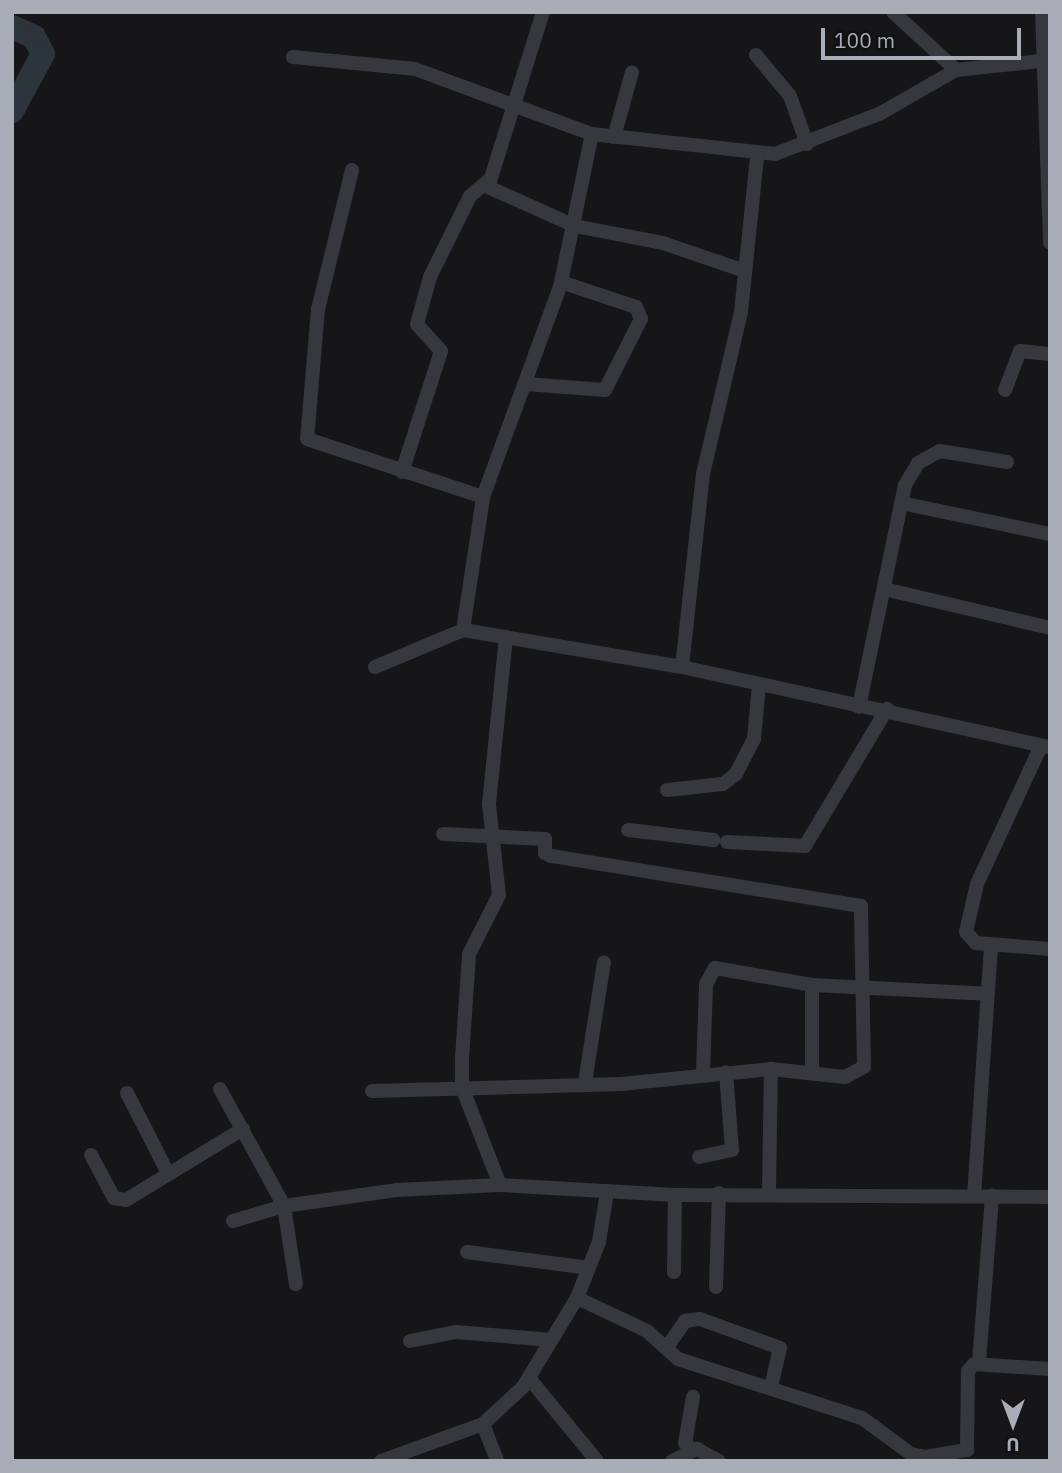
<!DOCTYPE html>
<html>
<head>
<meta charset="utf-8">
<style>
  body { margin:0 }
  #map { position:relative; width:1062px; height:1473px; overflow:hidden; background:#161618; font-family:"IBM Plex Sans",sans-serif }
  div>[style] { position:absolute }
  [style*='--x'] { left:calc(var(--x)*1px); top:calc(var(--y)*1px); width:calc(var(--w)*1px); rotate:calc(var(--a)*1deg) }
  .river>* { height:24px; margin:-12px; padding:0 12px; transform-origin:12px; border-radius:12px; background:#2c353c }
  .minor>* { height:14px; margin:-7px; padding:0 7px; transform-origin:7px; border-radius:7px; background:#37383d }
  span { translate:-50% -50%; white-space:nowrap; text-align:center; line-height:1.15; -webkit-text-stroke:6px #111113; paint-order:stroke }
  .frame { position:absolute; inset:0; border:14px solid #a8adb8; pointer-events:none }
  .north { position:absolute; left:978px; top:1389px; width:70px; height:70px; -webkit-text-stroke:5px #111113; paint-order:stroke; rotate:180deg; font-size:19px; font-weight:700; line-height:28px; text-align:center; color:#a8adb8 }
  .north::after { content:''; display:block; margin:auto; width:24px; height:32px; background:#a8adb8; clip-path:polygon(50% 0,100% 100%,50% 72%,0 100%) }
  .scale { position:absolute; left:821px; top:28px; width:200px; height:32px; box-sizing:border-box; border:4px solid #a8adb8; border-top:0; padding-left:9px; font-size:21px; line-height:24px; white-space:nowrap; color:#a8adb8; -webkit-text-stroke:5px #111113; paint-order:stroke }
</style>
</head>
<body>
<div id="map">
  <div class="river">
    <i style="--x:12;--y:27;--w:24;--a:24"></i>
    <i style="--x:34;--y:37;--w:19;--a:62"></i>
    <i style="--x:43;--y:54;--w:65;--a:118.5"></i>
  </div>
  <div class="minor">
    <i style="--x:543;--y:12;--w:183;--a:107.4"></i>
    <i style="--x:488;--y:187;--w:95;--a:24.1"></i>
    <i style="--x:575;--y:226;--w:90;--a:10.9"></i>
    <i style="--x:663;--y:243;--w:87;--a:18.9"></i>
    <i style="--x:893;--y:12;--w:86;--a:42.6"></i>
    <i style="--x:1042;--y:12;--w:231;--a:88"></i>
    <i style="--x:756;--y:55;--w:53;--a:50.3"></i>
    <i style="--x:790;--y:96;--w:51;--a:70.5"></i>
    <i style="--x:293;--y:57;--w:123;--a:5.6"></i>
    <i style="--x:415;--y:69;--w:189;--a:20.2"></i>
    <i style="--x:614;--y:137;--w:67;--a:-74.5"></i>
    <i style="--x:352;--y:170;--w:143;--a:103.7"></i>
    <i style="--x:318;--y:309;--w:130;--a:94.8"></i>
    <i style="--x:307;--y:439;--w:185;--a:18.2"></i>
    <i style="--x:526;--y:384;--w:79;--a:4.3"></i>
    <i style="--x:605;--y:390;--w:80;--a:-63.1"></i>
    <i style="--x:641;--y:319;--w:13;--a:-113"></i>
    <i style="--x:636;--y:307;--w:79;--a:-161.6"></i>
    <i style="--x:1005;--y:390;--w:42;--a:-69"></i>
    <i style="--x:1020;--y:351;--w:30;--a:6"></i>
    <i style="--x:402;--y:472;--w:127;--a:-72.1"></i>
    <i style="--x:441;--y:351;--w:36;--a:-132"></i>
    <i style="--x:417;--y:324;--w:49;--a:-74.5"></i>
    <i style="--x:430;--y:277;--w:90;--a:-63.7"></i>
    <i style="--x:470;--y:196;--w:25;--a:-40"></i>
    <i style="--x:901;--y:503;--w:152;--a:11.8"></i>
    <i style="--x:884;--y:589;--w:171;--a:13.2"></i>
    <i style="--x:463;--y:630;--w:134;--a:-81.4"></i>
    <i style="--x:483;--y:497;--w:224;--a:-69.9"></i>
    <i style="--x:560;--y:287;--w:156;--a:-78.2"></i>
    <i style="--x:592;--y:134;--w:184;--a:6.2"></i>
    <i style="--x:775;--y:154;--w:114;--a:-21.1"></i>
    <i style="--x:881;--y:113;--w:86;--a:-29.8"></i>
    <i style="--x:956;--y:70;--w:95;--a:-6.1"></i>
    <i style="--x:375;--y:667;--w:95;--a:-22.8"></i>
    <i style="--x:463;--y:630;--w:222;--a:9.6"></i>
    <i style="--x:682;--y:667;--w:377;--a:12.3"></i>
    <i style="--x:682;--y:667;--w:194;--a:-83.8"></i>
    <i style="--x:703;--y:474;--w:166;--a:-76.8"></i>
    <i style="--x:741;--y:312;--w:157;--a:-84.1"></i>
    <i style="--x:859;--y:707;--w:227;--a:-78.3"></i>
    <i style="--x:905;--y:485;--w:26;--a:-59"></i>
    <i style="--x:918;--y:463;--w:25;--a:-29"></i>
    <i style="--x:940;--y:451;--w:68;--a:9.3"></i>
    <i style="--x:1041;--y:746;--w:152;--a:114.9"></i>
    <i style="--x:977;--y:884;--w:49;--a:102.9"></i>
    <i style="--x:966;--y:932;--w:15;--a:48"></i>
    <i style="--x:976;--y:943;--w:74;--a:4.6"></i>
    <i style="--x:667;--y:790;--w:56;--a:-6.1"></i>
    <i style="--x:723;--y:784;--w:16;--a:-38"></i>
    <i style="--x:736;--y:774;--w:39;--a:-63"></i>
    <i style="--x:754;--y:739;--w:54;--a:-84.7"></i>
    <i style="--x:628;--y:830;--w:86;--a:6.7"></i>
    <i style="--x:727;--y:842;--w:78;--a:2.9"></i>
    <i style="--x:805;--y:846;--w:160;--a:-59.1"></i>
    <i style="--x:703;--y:1072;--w:88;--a:-88"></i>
    <i style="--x:706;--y:984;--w:18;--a:-61"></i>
    <i style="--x:715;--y:968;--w:98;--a:9.9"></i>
    <i style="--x:812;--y:985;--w:175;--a:2.9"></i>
    <i style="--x:812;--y:1073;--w:88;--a:-90"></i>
    <i style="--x:585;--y:1082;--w:121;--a:-81"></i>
    <i style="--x:220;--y:1089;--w:133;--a:61.3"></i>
    <i style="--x:284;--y:1206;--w:113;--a:-8.1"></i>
    <i style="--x:396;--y:1190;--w:104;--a:-2.8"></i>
    <i style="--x:500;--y:1185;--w:175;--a:3.3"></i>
    <i style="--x:675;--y:1195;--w:375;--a:0.3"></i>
    <i style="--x:372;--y:1091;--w:249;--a:-1.6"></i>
    <i style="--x:621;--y:1084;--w:151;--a:-5.7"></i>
    <i style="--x:771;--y:1069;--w:74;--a:6.2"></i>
    <i style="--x:845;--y:1077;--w:21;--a:-28"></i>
    <i style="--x:864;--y:1067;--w:161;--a:-91.1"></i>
    <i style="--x:861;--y:906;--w:314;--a:-170.8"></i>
    <i style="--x:551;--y:856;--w:7;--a:-153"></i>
    <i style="--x:545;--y:853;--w:14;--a:-90"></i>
    <i style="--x:545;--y:839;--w:102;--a:-177.2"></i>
    <i style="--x:127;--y:1093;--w:90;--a:62.9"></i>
    <i style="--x:91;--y:1155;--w:49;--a:61.9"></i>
    <i style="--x:114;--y:1198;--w:12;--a:9"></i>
    <i style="--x:126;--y:1200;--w:137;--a:-31.3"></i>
    <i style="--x:699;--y:1157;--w:34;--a:-12"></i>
    <i style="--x:732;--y:1150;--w:78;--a:-94.4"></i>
    <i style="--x:500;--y:1185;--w:105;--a:-111.2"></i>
    <i style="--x:462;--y:1087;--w:29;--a:-90"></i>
    <i style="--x:462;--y:1058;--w:104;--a:-86.1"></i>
    <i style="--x:469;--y:954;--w:66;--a:-63"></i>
    <i style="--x:499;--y:895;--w:92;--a:-96.3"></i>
    <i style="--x:489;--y:804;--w:168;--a:-84.2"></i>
    <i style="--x:769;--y:1192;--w:123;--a:-89.1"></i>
    <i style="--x:974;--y:1196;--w:251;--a:-86.1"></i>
    <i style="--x:233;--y:1221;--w:53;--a:-16.4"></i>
    <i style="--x:284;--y:1206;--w:79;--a:81.3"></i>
    <i style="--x:467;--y:1252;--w:123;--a:7.5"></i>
    <i style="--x:674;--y:1272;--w:77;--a:-89.3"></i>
    <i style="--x:716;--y:1287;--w:94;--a:-88.2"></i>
    <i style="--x:577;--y:1298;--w:77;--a:25.2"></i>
    <i style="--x:647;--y:1331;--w:42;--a:42.1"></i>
    <i style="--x:678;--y:1359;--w:193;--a:17.8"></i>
    <i style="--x:862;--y:1418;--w:61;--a:36.3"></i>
    <i style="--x:911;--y:1454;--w:15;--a:11"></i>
    <i style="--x:926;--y:1457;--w:42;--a:-9.7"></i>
    <i style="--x:967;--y:1450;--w:79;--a:-89.3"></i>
    <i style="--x:968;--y:1371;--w:9;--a:-49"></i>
    <i style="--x:974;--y:1364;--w:76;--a:3.8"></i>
    <i style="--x:410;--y:1341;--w:47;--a:-11.1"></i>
    <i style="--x:456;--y:1332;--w:96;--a:4.8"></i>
    <i style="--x:667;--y:1347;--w:32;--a:-55"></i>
    <i style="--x:685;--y:1321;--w:15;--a:-8"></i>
    <i style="--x:700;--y:1319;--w:85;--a:19.9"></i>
    <i style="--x:780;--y:1348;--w:40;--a:103"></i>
    <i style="--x:979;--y:1362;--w:167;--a:-85.5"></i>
    <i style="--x:529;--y:1378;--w:107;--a:50.7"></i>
    <i style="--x:483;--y:1424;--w:40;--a:69"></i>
    <i style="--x:691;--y:1449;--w:8;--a:-135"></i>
    <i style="--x:685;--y:1443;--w:47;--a:-80.1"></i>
    <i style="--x:381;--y:1461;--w:109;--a:-19.9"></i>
    <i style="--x:483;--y:1424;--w:54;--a:-42.8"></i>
    <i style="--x:523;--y:1387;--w:104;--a:-58.8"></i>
    <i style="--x:577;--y:1298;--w:60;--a:-68.6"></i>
    <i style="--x:599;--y:1242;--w:51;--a:-80.9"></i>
    <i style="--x:672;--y:1461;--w:28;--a:-26"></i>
    <i style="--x:697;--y:1449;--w:25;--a:29"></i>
  </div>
  <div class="frame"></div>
  <div class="north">U</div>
  <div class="scale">100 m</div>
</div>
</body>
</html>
